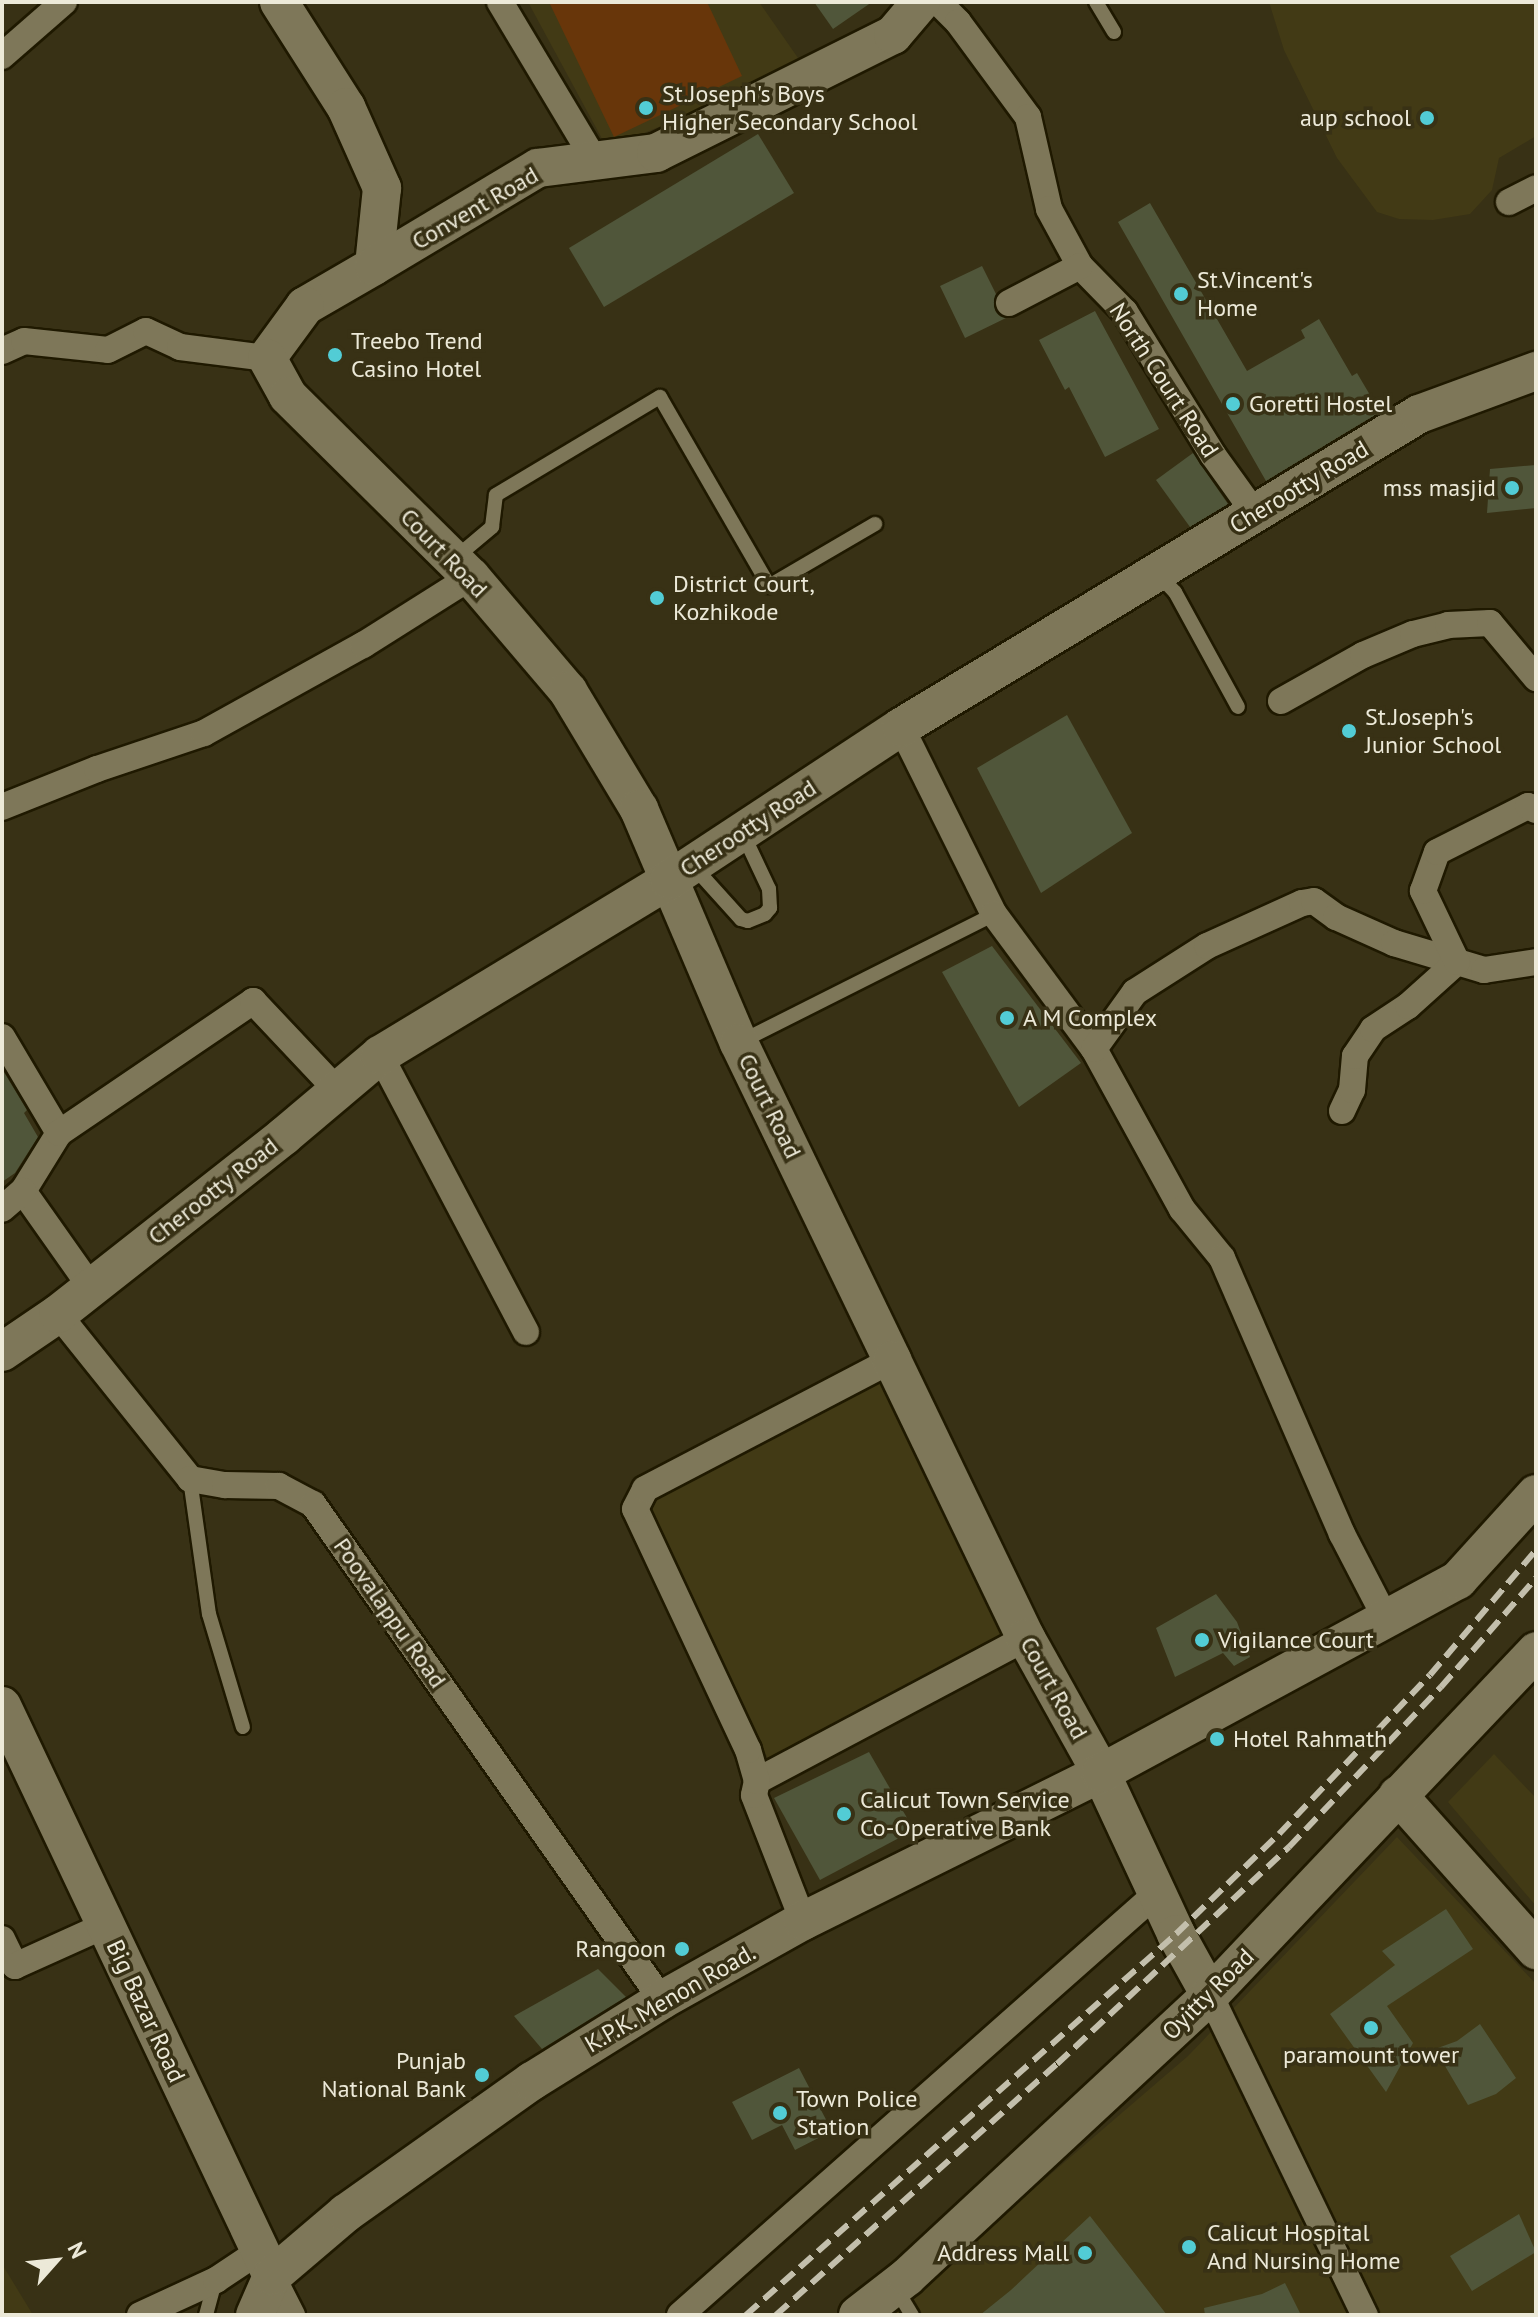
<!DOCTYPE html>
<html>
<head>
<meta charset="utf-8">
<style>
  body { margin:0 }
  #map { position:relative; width:1538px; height:2317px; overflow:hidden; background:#383115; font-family:"PT Sans",sans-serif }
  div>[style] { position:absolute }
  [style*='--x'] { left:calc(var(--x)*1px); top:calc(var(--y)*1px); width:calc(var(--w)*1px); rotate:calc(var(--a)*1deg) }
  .built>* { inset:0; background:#423a15 }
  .green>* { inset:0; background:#68360a }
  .building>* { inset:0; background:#50563a }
  .roads { filter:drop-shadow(2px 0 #1f1900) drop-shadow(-2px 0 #1f1900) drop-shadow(0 2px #1f1900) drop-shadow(0 -2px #1f1900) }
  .lane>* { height:14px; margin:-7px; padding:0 7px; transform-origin:7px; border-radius:7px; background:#7e7759 }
  .street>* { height:26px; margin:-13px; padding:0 13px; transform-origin:13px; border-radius:13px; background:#7e7759 }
  .secondary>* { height:38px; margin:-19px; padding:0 19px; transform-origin:19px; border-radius:19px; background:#7e7759 }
  .rail>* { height:6px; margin-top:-3px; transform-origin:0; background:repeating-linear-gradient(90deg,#c3bfac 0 16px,transparent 0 24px) }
  .dots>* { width:22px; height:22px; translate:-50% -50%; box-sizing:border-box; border:4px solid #383115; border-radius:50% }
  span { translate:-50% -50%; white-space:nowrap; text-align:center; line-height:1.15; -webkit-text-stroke:7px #383115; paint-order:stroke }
  .poi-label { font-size:24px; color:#ece9d8 }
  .left { translate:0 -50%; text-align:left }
  .right { translate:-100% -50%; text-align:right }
  .street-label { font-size:24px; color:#ece9d8 }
  .frame { position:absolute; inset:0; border:4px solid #ece9d8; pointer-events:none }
  .north { position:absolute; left:16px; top:2221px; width:80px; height:80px; -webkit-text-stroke:6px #383115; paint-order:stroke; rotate:63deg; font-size:22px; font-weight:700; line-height:32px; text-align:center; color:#ece9d8 }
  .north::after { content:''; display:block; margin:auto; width:28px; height:36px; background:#ece9d8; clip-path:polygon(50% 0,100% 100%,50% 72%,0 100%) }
</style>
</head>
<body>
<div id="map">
  <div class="built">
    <i style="clip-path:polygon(528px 2px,759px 2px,805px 68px,607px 148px)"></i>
    <i style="clip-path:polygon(1269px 2px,1536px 2px,1536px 136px,1499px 158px,1492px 190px,1470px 214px,1433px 220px,1399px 219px,1377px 212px,1337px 158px,1284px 50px)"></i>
    <i style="clip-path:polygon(881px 1382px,1013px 1640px,770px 1763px,645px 1503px)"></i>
    <i style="clip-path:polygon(1494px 1754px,1536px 1798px,1536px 1906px,1448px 1802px)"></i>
    <i style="clip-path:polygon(1397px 1837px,1536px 1984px,1536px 2315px,887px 2315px,1188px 2056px)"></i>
    <i style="clip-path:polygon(2px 2264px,33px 2315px,2px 2315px)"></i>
  </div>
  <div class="green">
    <i style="clip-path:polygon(549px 2px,707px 2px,742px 76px,614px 137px)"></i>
  </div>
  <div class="building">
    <i style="clip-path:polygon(814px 2px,872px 2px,833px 29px)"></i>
    <i style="clip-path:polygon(758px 134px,794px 193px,604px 307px,569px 248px)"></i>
    <i style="clip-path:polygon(1150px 203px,1247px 371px,1305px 338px,1301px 330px,1319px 319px,1352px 376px,1357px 373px,1380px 412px,1266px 481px,1118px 222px)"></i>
    <i style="clip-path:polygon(982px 266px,996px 294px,995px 310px,1006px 318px,965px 338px,940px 286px)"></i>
    <i style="clip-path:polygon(1095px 311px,1159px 429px,1105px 457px,1069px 387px,1065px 390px,1039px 340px)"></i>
    <i style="clip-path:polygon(1193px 453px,1228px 504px,1190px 527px,1156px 480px)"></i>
    <i style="clip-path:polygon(1536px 465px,1536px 508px,1487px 513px,1490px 469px)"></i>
    <i style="clip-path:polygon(1067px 715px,1132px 833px,1041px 893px,977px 768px)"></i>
    <i style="clip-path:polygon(992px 946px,1081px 1063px,1019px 1107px,942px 972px)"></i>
    <i style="clip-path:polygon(2px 1069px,27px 1110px,24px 1113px,38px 1137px,15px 1173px,2px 1182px)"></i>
    <i style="clip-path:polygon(1216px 1594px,1237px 1622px,1250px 1657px,1234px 1666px,1223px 1653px,1175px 1677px,1156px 1628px)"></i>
    <i style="clip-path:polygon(869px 1752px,914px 1830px,820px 1880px,774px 1798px)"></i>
    <i style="clip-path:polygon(1446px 1909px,1473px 1949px,1387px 2006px,1413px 2043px,1386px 2092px,1330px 2014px,1395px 1965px,1382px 1951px)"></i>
    <i style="clip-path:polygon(598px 1969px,626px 1997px,542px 2049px,514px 2016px)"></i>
    <i style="clip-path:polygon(1480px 2024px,1516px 2078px,1496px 2094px,1468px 2105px,1435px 2049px,1457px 2041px)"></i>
    <i style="clip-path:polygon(799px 2068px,832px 2131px,795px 2150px,782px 2125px,752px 2140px,732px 2102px)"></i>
    <i style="clip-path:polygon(1519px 2214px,1536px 2252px,1472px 2291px,1450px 2256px)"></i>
    <i style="clip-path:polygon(1090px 2216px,1167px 2315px,980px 2315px,1011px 2290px)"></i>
    <i style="clip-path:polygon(1285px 2283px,1301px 2315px,1205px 2315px,1204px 2308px,1262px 2294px)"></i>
  </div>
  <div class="roads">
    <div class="lane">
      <i style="--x:1096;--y:2;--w:35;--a:59"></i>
      <i style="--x:454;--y:559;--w:50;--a:-40.1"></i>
      <i style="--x:492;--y:527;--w:32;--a:-83"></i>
      <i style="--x:496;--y:495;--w:191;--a:-30.9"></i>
      <i style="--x:660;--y:397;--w:218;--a:60"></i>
      <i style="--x:769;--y:586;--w:123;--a:-30.3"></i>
      <i style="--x:1158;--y:574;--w:25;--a:47"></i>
      <i style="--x:1175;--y:592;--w:131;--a:61.3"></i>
      <i style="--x:694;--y:867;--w:70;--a:47.9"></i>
      <i style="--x:741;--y:919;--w:7;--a:16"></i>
      <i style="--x:748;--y:921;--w:18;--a:-22"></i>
      <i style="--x:765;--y:914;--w:8;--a:-50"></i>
      <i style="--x:770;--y:908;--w:19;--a:-93"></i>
      <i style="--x:769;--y:889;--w:63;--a:-115.3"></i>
      <i style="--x:740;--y:1042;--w:284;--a:-26.7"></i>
      <i style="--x:190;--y:1479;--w:136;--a:82"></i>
      <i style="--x:209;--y:1614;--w:118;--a:73.3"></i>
      <i style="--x:895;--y:2287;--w:33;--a:59"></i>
      <i style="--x:206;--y:2315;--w:35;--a:-75"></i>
    </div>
    <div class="street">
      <i style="--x:500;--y:2;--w:185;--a:59.1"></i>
      <i style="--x:938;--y:2;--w:28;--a:45"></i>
      <i style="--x:958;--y:22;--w:118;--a:53.6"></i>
      <i style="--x:1028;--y:117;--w:94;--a:77.1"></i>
      <i style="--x:1049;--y:209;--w:65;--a:61.5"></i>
      <i style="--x:1080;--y:266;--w:64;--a:45.6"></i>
      <i style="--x:1125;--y:312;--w:168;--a:58.4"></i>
      <i style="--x:1213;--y:455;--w:70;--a:54.3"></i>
      <i style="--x:2;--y:56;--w:82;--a:-41.1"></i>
      <i style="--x:1509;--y:202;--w:30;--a:-27"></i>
      <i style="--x:1009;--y:303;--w:80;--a:-27.5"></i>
      <i style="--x:2;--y:351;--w:24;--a:-24"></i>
      <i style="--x:24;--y:341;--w:84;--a:6.1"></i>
      <i style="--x:108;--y:350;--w:42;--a:-26.6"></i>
      <i style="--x:146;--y:331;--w:38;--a:25"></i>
      <i style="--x:180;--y:347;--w:88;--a:7.2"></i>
      <i style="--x:1281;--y:701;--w:94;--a:-29.3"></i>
      <i style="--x:1363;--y:655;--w:54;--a:-22.8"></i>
      <i style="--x:1413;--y:634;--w:36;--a:-14"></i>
      <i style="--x:1448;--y:625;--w:42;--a:-2.7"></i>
      <i style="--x:1490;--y:623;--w:72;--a:50.1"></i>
      <i style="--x:901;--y:727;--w:209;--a:63.6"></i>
      <i style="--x:994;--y:914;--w:168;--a:53.5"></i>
      <i style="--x:1094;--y:1049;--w:183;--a:61.2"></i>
      <i style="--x:1182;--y:1209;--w:63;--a:50.8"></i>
      <i style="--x:1222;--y:1258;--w:301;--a:66.5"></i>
      <i style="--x:1342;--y:1534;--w:93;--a:62.6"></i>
      <i style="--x:2;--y:807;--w:102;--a:-21.8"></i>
      <i style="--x:97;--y:769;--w:113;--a:-18.6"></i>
      <i style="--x:204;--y:733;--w:182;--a:-29"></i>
      <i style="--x:363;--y:645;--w:128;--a:-32.2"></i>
      <i style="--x:2;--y:1037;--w:112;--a:59.3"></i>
      <i style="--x:59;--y:1133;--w:68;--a:121.8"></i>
      <i style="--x:23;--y:1191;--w:116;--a:54.8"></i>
      <i style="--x:1094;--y:1049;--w:70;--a:-54.3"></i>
      <i style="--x:1135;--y:992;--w:85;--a:-32.6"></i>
      <i style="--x:1207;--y:946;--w:104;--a:-24.4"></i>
      <i style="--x:1302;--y:903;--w:12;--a:-9"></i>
      <i style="--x:1314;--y:901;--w:27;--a:36"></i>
      <i style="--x:1336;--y:917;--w:64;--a:24.1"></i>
      <i style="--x:1394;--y:943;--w:94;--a:16.7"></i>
      <i style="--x:1484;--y:970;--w:53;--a:-8.7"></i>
      <i style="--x:380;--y:1055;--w:313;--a:62.2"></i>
      <i style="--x:1342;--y:1111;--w:23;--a:-65"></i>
      <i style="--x:1352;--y:1090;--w:34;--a:-85"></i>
      <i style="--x:1355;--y:1056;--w:32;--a:-56"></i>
      <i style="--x:1373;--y:1029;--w:42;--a:-33.3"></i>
      <i style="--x:1408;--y:1006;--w:66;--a:-41.9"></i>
      <i style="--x:1457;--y:962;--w:79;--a:-115.6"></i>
      <i style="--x:1423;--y:891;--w:41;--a:-70.3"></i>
      <i style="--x:1437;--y:852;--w:102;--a:-26.8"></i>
      <i style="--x:1528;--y:806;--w:9;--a:27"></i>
      <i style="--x:59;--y:1133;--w:235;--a:-34.2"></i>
      <i style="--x:253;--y:1001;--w:122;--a:46.7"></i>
      <i style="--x:2;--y:1209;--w:28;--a:-41"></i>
      <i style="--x:58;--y:1314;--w:211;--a:51.3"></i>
      <i style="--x:190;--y:1479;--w:36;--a:10"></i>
      <i style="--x:225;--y:1485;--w:54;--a:1.1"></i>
      <i style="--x:279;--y:1486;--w:38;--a:28"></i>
      <i style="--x:313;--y:1504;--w:606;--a:54.87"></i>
      <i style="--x:757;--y:1781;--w:305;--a:-28"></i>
      <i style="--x:803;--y:1921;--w:135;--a:-111.3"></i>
      <i style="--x:754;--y:1795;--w:14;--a:-78"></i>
      <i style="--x:757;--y:1781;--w:32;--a:-106"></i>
      <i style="--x:748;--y:1750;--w:266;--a:-115.1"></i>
      <i style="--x:635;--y:1509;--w:22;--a:-63"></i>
      <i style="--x:645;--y:1489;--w:279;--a:-27.6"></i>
      <i style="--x:2;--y:1939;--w:30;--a:64"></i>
      <i style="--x:15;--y:1966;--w:100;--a:-24.3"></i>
      <i style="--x:1210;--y:1995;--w:356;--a:64.2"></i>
      <i style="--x:272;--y:2276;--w:44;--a:62.9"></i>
      <i style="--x:140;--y:2315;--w:84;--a:-24.7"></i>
      <i style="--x:216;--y:2280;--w:50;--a:-33.7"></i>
      <i style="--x:680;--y:2315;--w:637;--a:-41.5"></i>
    </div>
    <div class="secondary">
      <i style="--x:279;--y:2;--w:125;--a:57.5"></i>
      <i style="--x:346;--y:107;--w:89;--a:66"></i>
      <i style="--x:382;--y:188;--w:78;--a:95.9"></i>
      <i style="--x:374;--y:266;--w:80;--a:149.9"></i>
      <i style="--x:305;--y:306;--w:64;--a:126.2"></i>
      <i style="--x:267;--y:358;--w:43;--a:61.1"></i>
      <i style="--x:288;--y:396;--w:257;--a:44.7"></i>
      <i style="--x:471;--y:577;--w:150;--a:49.6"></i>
      <i style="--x:568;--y:691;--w:138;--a:59"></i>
      <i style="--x:639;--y:809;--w:254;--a:66.9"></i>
      <i style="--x:739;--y:1043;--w:352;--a:64.2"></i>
      <i style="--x:892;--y:1360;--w:309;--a:64.3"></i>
      <i style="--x:1026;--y:1638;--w:154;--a:60.9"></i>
      <i style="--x:1101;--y:1773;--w:178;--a:65"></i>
      <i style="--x:1176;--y:1934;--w:70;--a:60.9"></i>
      <i style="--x:374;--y:266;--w:191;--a:-30.9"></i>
      <i style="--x:538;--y:168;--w:119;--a:-7.2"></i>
      <i style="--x:656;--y:153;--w:265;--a:-26.5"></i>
      <i style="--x:893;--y:35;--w:43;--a:-49.7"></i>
      <i style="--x:2;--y:1352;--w:68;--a:-34.2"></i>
      <i style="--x:58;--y:1314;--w:288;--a:-38.2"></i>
      <i style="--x:284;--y:1136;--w:126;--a:-40.2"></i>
      <i style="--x:380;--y:1055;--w:338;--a:-31.2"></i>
      <i style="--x:669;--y:880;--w:278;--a:-33.4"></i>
      <i style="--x:901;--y:727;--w:605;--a:-31.14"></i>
      <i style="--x:1419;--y:414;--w:125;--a:-20.2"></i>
      <i style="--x:2;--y:1706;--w:631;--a:64.65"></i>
      <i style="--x:1398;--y:1795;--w:208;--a:48.3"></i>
      <i style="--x:255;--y:2315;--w:43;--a:-66.4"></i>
      <i style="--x:272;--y:2276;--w:97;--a:-40.4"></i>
      <i style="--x:346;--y:2213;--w:228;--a:-35.4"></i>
      <i style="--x:532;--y:2081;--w:153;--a:-31.9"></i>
      <i style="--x:662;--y:2000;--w:162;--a:-29.3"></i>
      <i style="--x:803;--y:1921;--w:333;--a:-26.4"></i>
      <i style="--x:1101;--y:1773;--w:406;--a:-28.4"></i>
      <i style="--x:1458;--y:1580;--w:116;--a:-47.8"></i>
      <i style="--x:858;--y:2315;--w:62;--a:-37.8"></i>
      <i style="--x:907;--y:2277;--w:414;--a:-42.9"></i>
      <i style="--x:1210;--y:1995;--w:474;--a:-46.5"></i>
    </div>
  </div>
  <div class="rail">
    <i style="--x:746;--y:2315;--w:575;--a:-41.54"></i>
    <i style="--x:1176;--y:1934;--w:144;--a:-44.2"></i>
    <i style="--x:1279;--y:1834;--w:219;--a:-46.5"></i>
    <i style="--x:1430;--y:1675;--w:164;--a:-49.7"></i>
    <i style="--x:776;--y:2315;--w:377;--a:-41.8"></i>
    <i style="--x:1057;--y:2064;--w:318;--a:-43.1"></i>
    <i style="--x:1289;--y:1847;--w:221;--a:-46.5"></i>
    <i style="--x:1441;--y:1687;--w:145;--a:-48.9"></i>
  </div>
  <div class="dots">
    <i style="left:646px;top:108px;background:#52ccd5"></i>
    <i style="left:1427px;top:118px;background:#52ccd5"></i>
    <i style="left:1181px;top:294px;background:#52ccd5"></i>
    <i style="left:335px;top:355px;background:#52ccd5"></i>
    <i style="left:1233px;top:404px;background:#52ccd5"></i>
    <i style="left:1512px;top:488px;background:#52ccd5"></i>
    <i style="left:657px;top:598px;background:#52ccd5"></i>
    <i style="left:1349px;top:731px;background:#52ccd5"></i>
    <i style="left:1007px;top:1018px;background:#52ccd5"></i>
    <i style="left:1202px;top:1640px;background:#52ccd5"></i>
    <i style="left:1217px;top:1739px;background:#52ccd5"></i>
    <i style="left:844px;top:1814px;background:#52ccd5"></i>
    <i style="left:682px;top:1949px;background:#52ccd5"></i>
    <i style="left:1371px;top:2028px;background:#52ccd5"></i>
    <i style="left:482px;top:2075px;background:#52ccd5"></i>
    <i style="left:780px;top:2113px;background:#52ccd5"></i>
    <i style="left:1189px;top:2247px;background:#52ccd5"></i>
    <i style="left:1085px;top:2253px;background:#52ccd5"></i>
  </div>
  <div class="poi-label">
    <span class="left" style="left:662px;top:108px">St.Joseph's Boys<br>Higher Secondary School</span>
    <span class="right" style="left:1411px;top:118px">aup school</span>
    <span class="left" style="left:1197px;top:294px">St.Vincent's<br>Home</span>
    <span class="left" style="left:351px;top:355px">Treebo Trend<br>Casino Hotel</span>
    <span class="left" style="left:1249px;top:404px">Goretti Hostel</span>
    <span class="right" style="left:1496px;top:488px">mss masjid</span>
    <span class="left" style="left:673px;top:598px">District Court,<br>Kozhikode</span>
    <span class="left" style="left:1365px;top:731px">St.Joseph's<br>Junior School</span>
    <span class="left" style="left:1023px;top:1018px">A M Complex</span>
    <span class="left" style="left:1218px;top:1640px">Vigilance Court</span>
    <span class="left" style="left:1233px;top:1739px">Hotel Rahmath</span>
    <span class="left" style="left:860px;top:1814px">Calicut Town Service<br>Co-Operative Bank</span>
    <span class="right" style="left:666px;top:1949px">Rangoon</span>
    <span style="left:1371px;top:2055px">paramount tower</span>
    <span class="right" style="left:466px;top:2075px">Punjab<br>National Bank</span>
    <span class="left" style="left:796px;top:2113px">Town Police<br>Station</span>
    <span class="left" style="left:1207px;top:2247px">Calicut Hospital<br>And Nursing Home</span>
    <span class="right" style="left:1069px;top:2253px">Address Mall</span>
  </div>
  <div class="street-label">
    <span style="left:475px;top:208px;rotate:-30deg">Convent Road</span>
    <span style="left:1164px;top:380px;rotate:57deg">North Court Road</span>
    <span style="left:1299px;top:487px;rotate:-31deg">Cherootty Road</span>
    <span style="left:444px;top:553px;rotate:46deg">Court Road</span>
    <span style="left:748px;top:828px;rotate:-33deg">Cherootty Road</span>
    <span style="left:770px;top:1106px;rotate:64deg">Court Road</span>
    <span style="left:213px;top:1191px;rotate:-38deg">Cherootty Road</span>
    <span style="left:390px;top:1613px;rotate:55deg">Poovalappu Road</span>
    <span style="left:1054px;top:1688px;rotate:61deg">Court Road</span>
    <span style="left:1208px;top:1994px;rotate:-45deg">Oyitty Road</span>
    <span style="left:670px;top:1998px;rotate:-30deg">K.P.K. Menon Road.</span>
    <span style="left:146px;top:2011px;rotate:65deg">Big Bazar Road</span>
  </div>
  <div class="frame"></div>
  <div class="north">N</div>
</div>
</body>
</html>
